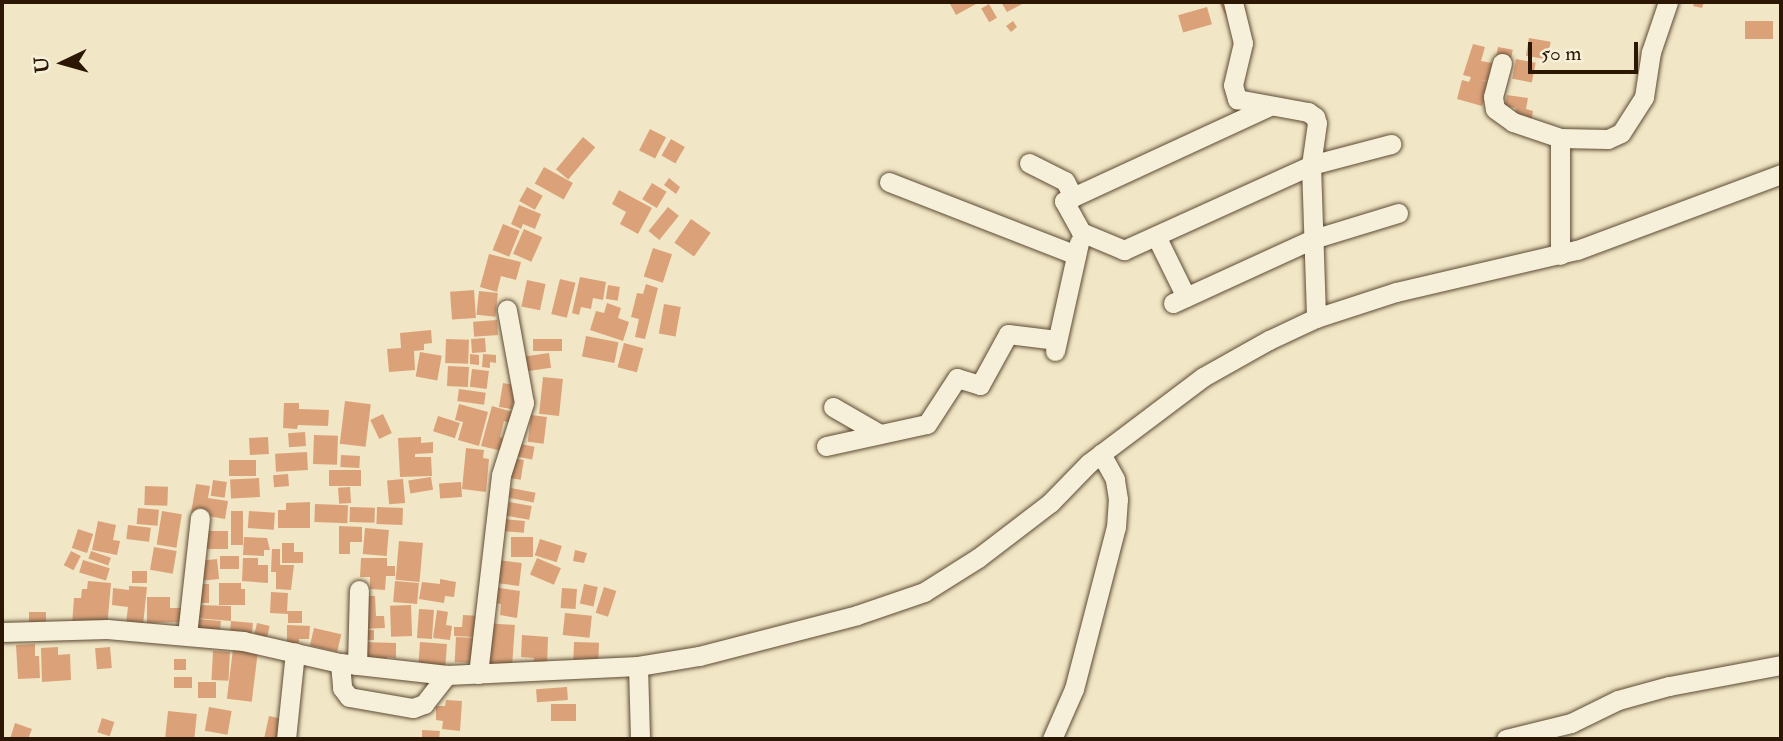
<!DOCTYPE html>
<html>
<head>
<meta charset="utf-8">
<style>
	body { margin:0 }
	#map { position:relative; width:1783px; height:741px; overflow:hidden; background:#f1e6c5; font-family:"IM FELL Double Pica",serif }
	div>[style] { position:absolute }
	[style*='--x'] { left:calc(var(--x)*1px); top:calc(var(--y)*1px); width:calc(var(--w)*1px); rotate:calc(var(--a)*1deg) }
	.building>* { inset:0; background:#dba27a; transform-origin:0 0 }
	.roads { filter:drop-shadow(0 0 2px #5d4b34) drop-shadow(0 0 2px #5d4b34) }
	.minor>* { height:19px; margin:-9.5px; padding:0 9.5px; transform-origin:9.5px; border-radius:9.5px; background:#f6efd9 }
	span { translate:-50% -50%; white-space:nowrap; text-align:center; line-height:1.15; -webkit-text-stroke:5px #f6efd9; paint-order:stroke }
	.frame { position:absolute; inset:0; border:4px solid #2c1704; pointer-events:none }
	.north { position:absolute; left:28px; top:28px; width:70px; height:70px; -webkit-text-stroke:5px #f6efd9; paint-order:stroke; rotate:265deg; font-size:19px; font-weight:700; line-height:28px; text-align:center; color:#2c1704 }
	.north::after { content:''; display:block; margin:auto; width:24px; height:32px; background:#2c1704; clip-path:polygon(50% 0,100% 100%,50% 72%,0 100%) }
	.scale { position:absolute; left:1528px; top:42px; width:110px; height:32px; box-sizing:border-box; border:4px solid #2c1704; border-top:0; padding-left:9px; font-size:21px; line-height:24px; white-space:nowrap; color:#2c1704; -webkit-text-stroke:5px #f6efd9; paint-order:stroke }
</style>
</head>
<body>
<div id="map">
	<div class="building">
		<i style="clip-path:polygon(949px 2px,975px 2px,976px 4px,956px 15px)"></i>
		<i style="clip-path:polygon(1001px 2px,1026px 2px,1007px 12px)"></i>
		<i style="clip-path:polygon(1219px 2px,1243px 2px,1246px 9px,1227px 18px)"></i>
		<i style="clip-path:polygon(1695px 2px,1704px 2px,1702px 8px,1693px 6px)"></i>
		<i style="left:989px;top:4px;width:16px;height:9px;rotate:60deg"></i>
		<i style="left:1207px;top:7px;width:18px;height:30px;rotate:74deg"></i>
		<i style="clip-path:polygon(1013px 21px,1017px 27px,1011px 32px,1006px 26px)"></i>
		<i style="left:1745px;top:21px;width:28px;height:18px"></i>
		<i style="left:1529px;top:38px;width:22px;height:18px;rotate:10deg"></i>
		<i style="clip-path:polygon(1473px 44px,1485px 47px,1481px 61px,1492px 63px,1488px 81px,1481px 80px,1492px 83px,1482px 106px,1457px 99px,1462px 80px,1469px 82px,1471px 77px,1463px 75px)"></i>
		<i style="left:1498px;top:47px;width:15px;height:18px;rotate:11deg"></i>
		<i style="left:1516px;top:59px;width:20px;height:20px;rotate:11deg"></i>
		<i style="clip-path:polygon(1507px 95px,1528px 98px,1526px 109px,1533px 111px,1531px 123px,1514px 121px,1516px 108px,1505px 106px)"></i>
		<i style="left:650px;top:129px;width:18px;height:24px;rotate:27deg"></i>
		<i style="left:583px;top:137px;width:16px;height:42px;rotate:40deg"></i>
		<i style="left:671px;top:139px;width:16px;height:19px;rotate:30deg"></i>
		<i style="left:544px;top:167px;width:33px;height:19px;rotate:29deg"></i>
		<i style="clip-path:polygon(669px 178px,680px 187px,676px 194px,664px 185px)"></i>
		<i style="left:652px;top:183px;width:17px;height:19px;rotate:31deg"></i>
		<i style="left:527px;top:187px;width:18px;height:16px;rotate:29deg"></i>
		<i style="clip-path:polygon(619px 190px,652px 208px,638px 234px,620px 224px,626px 212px,612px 204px)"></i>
		<i style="clip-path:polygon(519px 205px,541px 214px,535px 229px,523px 224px,521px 229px,511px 224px)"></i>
		<i style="left:668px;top:207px;width:14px;height:31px;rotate:39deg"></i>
		<i style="left:691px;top:219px;width:24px;height:29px;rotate:35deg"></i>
		<i style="left:503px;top:224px;width:18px;height:28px;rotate:22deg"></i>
		<i style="left:524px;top:229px;width:20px;height:27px;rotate:24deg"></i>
		<i style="left:653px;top:248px;width:20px;height:30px;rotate:18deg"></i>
		<i style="clip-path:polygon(489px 254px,521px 262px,516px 280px,501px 276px,497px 292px,480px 287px)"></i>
		<i style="clip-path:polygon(580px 277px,606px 282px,603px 300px,593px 298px,591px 309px,581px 307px,579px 315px,572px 313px)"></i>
		<i style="left:560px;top:279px;width:16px;height:36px;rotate:14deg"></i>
		<i style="left:527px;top:280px;width:19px;height:27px;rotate:12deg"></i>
		<i style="clip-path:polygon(646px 284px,658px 288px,645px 339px,635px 337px,639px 319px,631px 317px,637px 293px,643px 294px)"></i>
		<i style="left:608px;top:285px;width:12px;height:14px;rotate:9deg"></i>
		<i style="left:474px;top:290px;width:28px;height:24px;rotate:86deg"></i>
		<i style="left:479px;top:291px;width:19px;height:24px;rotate:6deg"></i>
		<i style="clip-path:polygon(607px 303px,621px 308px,618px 318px,629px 322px,623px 341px,590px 330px,596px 311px,604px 313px)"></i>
		<i style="left:664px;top:304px;width:17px;height:30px;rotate:10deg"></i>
		<i style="left:497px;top:320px;width:15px;height:24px;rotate:86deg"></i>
		<i style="clip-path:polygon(431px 330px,432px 343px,424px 344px,424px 350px,414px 351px,415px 370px,389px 372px,387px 349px,401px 348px,400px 333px)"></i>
		<i style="left:586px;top:336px;width:33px;height:21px;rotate:11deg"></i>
		<i style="left:485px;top:338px;width:14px;height:14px;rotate:86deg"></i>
		<i style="left:446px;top:339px;width:23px;height:24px;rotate:2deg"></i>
		<i style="left:533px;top:339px;width:29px;height:12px"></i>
		<i style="left:624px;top:343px;width:20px;height:25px;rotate:15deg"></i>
		<i style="left:420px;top:352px;width:22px;height:25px;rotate:10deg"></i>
		<i style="left:549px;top:353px;width:15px;height:28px;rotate:82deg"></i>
		<i style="clip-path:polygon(470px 354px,479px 355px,479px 365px,470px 364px)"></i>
		<i style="clip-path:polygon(483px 354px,496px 355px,496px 363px,490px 362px,490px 368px,482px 367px)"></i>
		<i style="left:448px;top:366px;width:21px;height:20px;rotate:3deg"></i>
		<i style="left:472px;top:369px;width:17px;height:18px;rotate:7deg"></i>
		<i style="left:543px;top:377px;width:20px;height:37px;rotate:6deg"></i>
		<i style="clip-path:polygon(503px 383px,515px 385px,519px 403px,513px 402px,512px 409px,499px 407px)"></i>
		<i style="left:459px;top:389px;width:27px;height:12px;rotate:8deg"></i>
		<i style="left:345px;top:401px;width:26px;height:43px;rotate:7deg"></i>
		<i style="clip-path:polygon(284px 403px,299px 403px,299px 409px,329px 410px,328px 426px,298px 425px,297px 429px,283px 428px)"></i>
		<i style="clip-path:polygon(459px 404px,488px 412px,479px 446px,458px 440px,463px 422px,455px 420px)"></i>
		<i style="clip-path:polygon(492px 406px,513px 412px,510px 423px,504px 421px,500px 437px,505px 439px,502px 451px,481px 446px)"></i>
		<i style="left:383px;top:414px;width:21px;height:14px;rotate:65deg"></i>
		<i style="left:531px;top:415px;width:16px;height:27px;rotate:7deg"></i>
		<i style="left:438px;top:416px;width:23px;height:16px;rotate:18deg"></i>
		<i style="left:305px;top:432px;width:14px;height:17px;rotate:86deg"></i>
		<i style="left:314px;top:435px;width:24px;height:29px;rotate:2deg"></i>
		<i style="left:268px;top:437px;width:17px;height:19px;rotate:87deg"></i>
		<i style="clip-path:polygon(421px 437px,421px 443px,433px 442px,433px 453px,415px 454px,415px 457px,431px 457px,432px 476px,400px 477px,398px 438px)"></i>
		<i style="left:515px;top:443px;width:20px;height:13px;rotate:11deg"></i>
		<i style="clip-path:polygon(466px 448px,484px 450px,483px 458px,489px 459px,486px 492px,462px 489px)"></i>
		<i style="left:307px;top:452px;width:18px;height:32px;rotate:87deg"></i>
		<i style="left:341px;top:455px;width:19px;height:12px;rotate:3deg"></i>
		<i style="left:511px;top:458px;width:13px;height:20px;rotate:9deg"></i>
		<i style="left:256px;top:460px;width:16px;height:27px;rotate:90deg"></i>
		<i style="left:329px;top:470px;width:32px;height:16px"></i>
		<i style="left:288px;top:474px;width:12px;height:15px;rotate:85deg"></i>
		<i style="left:431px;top:477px;width:13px;height:23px;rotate:81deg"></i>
		<i style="left:259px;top:478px;width:19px;height:29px;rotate:87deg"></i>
		<i style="left:403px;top:479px;width:24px;height:16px;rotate:85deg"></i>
		<i style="left:213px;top:480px;width:14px;height:16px;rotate:8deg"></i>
		<i style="left:461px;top:482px;width:15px;height:22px;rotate:86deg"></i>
		<i style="clip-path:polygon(196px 484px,210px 486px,208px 498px,228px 501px,225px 519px,191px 513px)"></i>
		<i style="left:145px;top:486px;width:23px;height:19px;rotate:2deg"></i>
		<i style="left:350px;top:487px;width:16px;height:12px;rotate:86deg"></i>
		<i style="left:511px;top:488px;width:25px;height:10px;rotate:11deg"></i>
		<i style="clip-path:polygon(310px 502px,310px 528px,278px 528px,278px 510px,286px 510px,286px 503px)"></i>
		<i style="left:509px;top:502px;width:23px;height:14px;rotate:10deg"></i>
		<i style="left:315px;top:504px;width:33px;height:18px;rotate:2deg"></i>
		<i style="left:350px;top:507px;width:25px;height:15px;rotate:2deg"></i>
		<i style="left:377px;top:507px;width:26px;height:17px;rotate:2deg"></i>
		<i style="left:138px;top:508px;width:21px;height:16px;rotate:5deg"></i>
		<i style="left:162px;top:511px;width:20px;height:34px;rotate:9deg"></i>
		<i style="left:231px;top:511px;width:12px;height:34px"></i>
		<i style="left:249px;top:511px;width:26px;height:17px;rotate:4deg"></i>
		<i style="left:503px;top:519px;width:22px;height:12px;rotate:5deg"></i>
		<i style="clip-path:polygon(98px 521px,116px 525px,113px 540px,120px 541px,117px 555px,92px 550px)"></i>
		<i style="left:128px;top:525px;width:23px;height:14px;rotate:7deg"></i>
		<i style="clip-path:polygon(339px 526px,362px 527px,362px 542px,350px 542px,350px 554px,339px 554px)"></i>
		<i style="left:365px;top:528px;width:24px;height:26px;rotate:5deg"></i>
		<i style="left:78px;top:529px;width:16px;height:20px;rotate:18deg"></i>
		<i style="left:203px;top:531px;width:25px;height:18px"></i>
		<i style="clip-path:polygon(244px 537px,267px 538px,270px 550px,264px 550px,264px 556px,243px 555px)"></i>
		<i style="left:511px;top:537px;width:22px;height:20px"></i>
		<i style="left:540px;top:539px;width:23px;height:17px;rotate:18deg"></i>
		<i style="left:399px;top:541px;width:24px;height:39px;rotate:5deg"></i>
		<i style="clip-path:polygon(282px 543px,294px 543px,294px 552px,303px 552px,303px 563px,282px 563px)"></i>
		<i style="left:154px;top:547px;width:23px;height:23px;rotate:10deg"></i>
		<i style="clip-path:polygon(272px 549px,280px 549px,280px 565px,294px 565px,291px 590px,276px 589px,276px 572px,271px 572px)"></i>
		<i style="clip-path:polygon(575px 550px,587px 553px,584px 563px,573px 561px)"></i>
		<i style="left:71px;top:551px;width:11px;height:16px;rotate:27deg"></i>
		<i style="left:91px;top:551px;width:21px;height:8px;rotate:19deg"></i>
		<i style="left:220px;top:556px;width:19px;height:13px"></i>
		<i style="clip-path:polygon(243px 558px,258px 558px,258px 565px,268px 565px,268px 583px,242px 581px)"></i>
		<i style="clip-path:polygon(361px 558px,387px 558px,387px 566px,395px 566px,395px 576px,386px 576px,385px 590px,370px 589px,370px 577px,360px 577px)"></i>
		<i style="left:537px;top:558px;width:26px;height:18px;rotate:23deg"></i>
		<i style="left:217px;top:559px;width:20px;height:16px;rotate:84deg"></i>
		<i style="left:83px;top:560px;width:28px;height:13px;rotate:17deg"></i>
		<i style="left:497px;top:560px;width:25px;height:23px;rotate:7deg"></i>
		<i style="left:132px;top:571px;width:15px;height:12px"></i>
		<i style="clip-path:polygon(440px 579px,456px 582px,454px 597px,445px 596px,444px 603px,419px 599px,422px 582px,440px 584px)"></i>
		<i style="clip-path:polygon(88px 581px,111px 583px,107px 628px,72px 625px,74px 598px,81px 598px,82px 589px,87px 589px)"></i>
		<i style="left:395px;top:581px;width:24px;height:21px;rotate:5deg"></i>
		<i style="clip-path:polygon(219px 583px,241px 583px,241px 589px,245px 589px,245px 605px,219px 605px)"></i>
		<i style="left:209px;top:584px;width:19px;height:14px;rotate:90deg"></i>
		<i style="left:584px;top:584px;width:14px;height:20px;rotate:12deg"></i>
		<i style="clip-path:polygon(129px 586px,147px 587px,143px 625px,126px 624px,128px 607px,112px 605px,113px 588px,129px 590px)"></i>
		<i style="clip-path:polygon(492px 587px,520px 591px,517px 618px,500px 615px,501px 604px,490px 603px)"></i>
		<i style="left:604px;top:587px;width:13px;height:27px;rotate:18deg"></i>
		<i style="left:562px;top:588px;width:15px;height:20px;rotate:4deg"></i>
		<i style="clip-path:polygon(271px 592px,288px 593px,287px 611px,302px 611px,302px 623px,288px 623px,288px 614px,270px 613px)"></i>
		<i style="clip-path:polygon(361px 596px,375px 596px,376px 616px,384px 616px,385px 628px,362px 629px)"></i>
		<i style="clip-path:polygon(147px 597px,170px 597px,170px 608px,181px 608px,181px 622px,147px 623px)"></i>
		<i style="clip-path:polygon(197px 605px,231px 606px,231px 621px,196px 618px)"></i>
		<i style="left:411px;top:605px;width:31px;height:21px;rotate:88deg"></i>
		<i style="left:419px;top:609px;width:15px;height:29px;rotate:4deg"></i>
		<i style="clip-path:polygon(437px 610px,448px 612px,446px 625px,452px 626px,450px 640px,433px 638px)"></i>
		<i style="left:29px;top:612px;width:17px;height:13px"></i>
		<i style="left:565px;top:613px;width:27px;height:22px;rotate:6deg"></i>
		<i style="clip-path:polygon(463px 615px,480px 616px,475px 637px,454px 636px,454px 627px,462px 627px)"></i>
		<i style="left:198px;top:619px;width:23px;height:13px;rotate:5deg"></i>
		<i style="left:231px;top:621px;width:22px;height:12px;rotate:5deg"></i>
		<i style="left:257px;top:623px;width:13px;height:17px;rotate:13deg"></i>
		<i style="left:486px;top:623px;width:29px;height:45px;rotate:4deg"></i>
		<i style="clip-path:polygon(287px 625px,310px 626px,309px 639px,299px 639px,299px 647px,287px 647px)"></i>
		<i style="left:314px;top:628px;width:28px;height:18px;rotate:13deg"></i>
		<i style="left:361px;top:630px;width:13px;height:10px"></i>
		<i style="clip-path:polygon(522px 635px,548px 637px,547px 666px,533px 665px,534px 658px,521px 657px)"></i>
		<i style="left:456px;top:637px;width:21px;height:25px;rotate:3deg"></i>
		<i style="clip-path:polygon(362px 642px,396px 643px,396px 658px,387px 657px,387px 665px,361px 657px)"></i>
		<i style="left:420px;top:642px;width:27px;height:24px;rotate:4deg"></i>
		<i style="left:574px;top:642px;width:25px;height:19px;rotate:2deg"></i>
		<i style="clip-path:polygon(35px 644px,35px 656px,39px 656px,40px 678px,18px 679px,16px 645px)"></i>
		<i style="clip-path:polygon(58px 647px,58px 655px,70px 654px,71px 680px,42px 682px,41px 648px)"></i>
		<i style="left:110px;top:647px;width:21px;height:15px;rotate:85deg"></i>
		<i style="left:233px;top:649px;width:25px;height:50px;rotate:7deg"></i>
		<i style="left:213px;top:651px;width:17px;height:29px;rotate:3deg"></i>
		<i style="left:174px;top:659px;width:12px;height:11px"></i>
		<i style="left:192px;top:677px;width:11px;height:18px;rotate:90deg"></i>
		<i style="left:198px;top:682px;width:18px;height:16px"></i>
		<i style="left:567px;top:687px;width:13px;height:31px;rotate:86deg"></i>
		<i style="clip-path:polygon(446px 700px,462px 701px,460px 731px,442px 729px,443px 721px,436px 720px,436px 706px,445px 706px)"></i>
		<i style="left:551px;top:704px;width:25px;height:17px"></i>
		<i style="left:209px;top:707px;width:23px;height:24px;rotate:10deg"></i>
		<i style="left:168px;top:711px;width:29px;height:26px;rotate:6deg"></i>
		<i style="clip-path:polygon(269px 716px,287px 720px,282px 739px,264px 739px)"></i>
		<i style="left:102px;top:718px;width:13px;height:15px;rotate:18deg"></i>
		<i style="clip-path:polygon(15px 723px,32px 729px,28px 739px,10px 739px)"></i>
		<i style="clip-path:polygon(422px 730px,440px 731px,439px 739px,422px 739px)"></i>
	</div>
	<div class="roads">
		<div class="minor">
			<i style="--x:1233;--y:2;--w:42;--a:76.3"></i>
			<i style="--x:1243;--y:43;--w:43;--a:103.4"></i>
			<i style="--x:1233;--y:85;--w:15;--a:74"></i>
			<i style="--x:1237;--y:99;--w:72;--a:10.4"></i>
			<i style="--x:1308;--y:112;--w:9;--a:36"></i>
			<i style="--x:1315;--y:117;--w:6;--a:72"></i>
			<i style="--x:1317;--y:123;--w:42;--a:98.1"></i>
			<i style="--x:1311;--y:165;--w:153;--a:88.1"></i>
			<i style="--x:1502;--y:63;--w:35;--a:105"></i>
			<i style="--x:1493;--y:97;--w:12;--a:81"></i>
			<i style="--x:1495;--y:109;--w:22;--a:36"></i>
			<i style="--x:1513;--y:122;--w:50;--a:18.8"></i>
			<i style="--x:1560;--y:138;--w:117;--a:90"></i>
			<i style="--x:1270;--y:106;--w:227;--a:155.2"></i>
			<i style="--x:1064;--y:201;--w:35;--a:61"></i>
			<i style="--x:1081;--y:232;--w:47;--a:22.7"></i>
			<i style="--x:1124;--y:250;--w:205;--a:-24.4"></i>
			<i style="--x:1311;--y:165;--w:83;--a:-14.7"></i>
			<i style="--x:1560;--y:138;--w:48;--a:1.2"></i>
			<i style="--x:1608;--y:139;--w:14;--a:-25"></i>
			<i style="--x:1621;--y:133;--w:43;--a:-57.4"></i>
			<i style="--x:1644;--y:97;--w:46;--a:-81.2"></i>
			<i style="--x:1651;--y:52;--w:53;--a:-71.2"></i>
			<i style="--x:1029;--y:163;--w:40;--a:26.6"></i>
			<i style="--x:1065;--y:181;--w:18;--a:63"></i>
			<i style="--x:889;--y:182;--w:201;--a:21.3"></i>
			<i style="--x:1156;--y:236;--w:68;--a:63.8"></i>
			<i style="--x:1173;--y:303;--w:154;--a:-24.6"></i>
			<i style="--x:1313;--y:239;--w:89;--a:-17"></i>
			<i style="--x:1055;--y:351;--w:111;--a:-77.5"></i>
			<i style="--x:833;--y:407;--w:54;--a:29.9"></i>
			<i style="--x:826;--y:446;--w:103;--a:-12.3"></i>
			<i style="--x:927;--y:424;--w:55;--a:-56.9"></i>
			<i style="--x:957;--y:378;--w:24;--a:17"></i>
			<i style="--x:980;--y:385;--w:58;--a:-61.2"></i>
			<i style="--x:1008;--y:334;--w:49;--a:7"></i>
			<i style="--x:2;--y:632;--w:105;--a:-1.6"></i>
			<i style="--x:107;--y:629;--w:137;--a:5"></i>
			<i style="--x:243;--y:641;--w:99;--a:12.8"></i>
			<i style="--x:340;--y:663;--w:25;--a:85"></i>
			<i style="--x:342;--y:688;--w:11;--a:52"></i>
			<i style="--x:349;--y:697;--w:65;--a:9.8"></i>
			<i style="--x:413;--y:708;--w:12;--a:-20"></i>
			<i style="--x:424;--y:704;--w:37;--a:-52"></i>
			<i style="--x:447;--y:675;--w:191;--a:-2.7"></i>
			<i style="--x:638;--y:666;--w:62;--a:-9.3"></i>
			<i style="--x:699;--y:656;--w:163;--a:-14.5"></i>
			<i style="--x:857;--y:615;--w:71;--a:-18.9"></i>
			<i style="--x:924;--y:592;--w:64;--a:-32.2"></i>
			<i style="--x:978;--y:558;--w:91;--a:-37.4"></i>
			<i style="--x:1050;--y:503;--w:56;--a:-45.7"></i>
			<i style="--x:1089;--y:463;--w:143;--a:-37"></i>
			<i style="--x:1203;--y:377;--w:76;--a:-29.3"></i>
			<i style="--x:1269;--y:340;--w:52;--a:-25.1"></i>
			<i style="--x:1316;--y:318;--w:84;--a:-18"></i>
			<i style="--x:1396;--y:292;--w:186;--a:-13.1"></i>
			<i style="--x:1577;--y:250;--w:218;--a:-20.4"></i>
			<i style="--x:187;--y:635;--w:118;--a:-83.7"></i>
			<i style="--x:340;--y:663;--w:108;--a:6.4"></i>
			<i style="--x:357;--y:665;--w:75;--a:-88.5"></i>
			<i style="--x:638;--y:666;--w:73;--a:88.4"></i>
			<i style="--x:478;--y:674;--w:200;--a:-83.4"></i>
			<i style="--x:501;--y:475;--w:76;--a:-72.3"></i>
			<i style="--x:524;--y:403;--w:95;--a:-100.4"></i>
			<i style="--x:286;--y:739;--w:87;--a:-84.1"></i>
			<i style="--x:1052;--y:739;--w:55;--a:-66.3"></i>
			<i style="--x:1074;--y:689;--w:167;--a:-75.5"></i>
			<i style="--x:1116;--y:527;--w:28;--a:-86"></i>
			<i style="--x:1118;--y:499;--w:20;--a:-99"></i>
			<i style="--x:1115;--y:479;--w:29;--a:-119"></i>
			<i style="--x:1506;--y:739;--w:67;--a:-13.8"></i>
			<i style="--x:1571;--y:723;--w:52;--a:-26.1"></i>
			<i style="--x:1618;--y:700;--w:53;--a:-15.4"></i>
			<i style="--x:1669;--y:686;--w:114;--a:-10.6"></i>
		</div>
	</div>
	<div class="frame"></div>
	<div class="north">U</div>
	<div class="scale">50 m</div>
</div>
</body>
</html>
